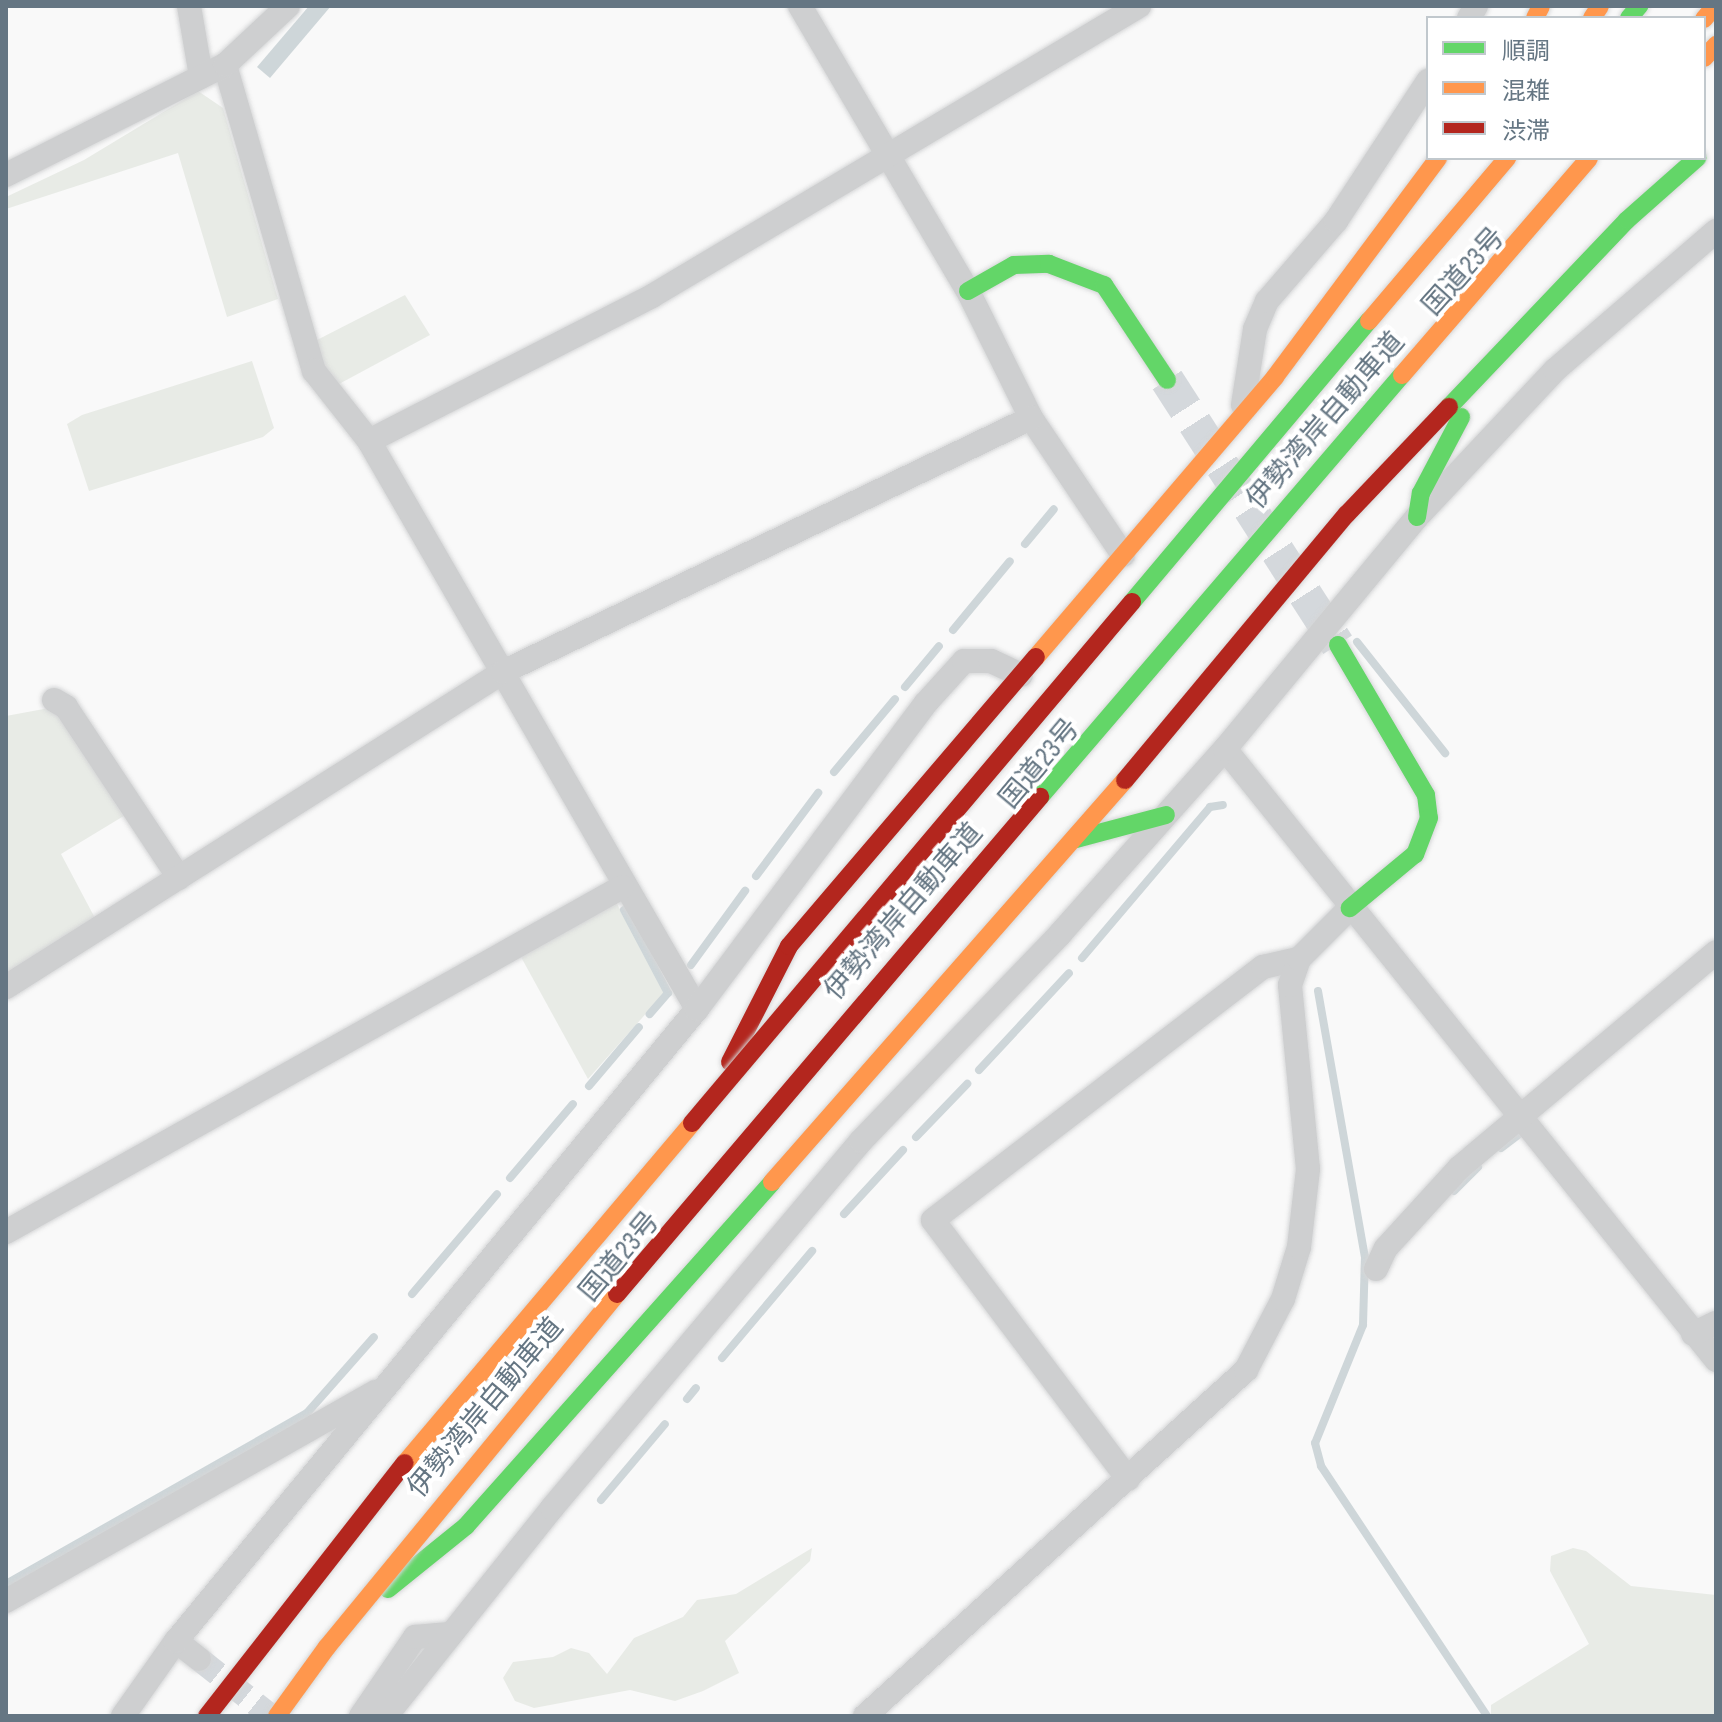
<!DOCTYPE html>
<html>
<head>
<meta charset="utf-8">
<style>
	body { margin:0 }
	#map { position:relative; width:1722px; height:1722px; overflow:hidden; background:#f9f9f9; font-family:"Sofia Sans Condensed","Noto Sans JP",sans-serif }
	div>[style] { position:absolute }
	[style*='--x'] { left:calc(var(--x)*1px); top:calc(var(--y)*1px); width:calc(var(--w)*1px); rotate:calc(var(--a)*1deg) }
	.green>* { inset:0; background:#e8ebe6 }
	.water>* { inset:0; background:#ced6d9 }
	.stream>* { height:8px; margin:-4px; padding:0 4px; transform-origin:4px; border-radius:4px; background:#ced6d9 }
	.street-tunnel>* { height:24px; margin-top:-12px; transform-origin:0; background:repeating-linear-gradient(90deg,#d4d8dc 0 24px,transparent 0 36px) }
	.secondary-tunnel>* { height:34px; margin-top:-17px; transform-origin:0; background:repeating-linear-gradient(90deg,#d4d8dc 0 34px,transparent 0 51px) }
	.roads { filter:drop-shadow(0 0 2px #d5d6d7) drop-shadow(0 0 2px #d5d6d7) }
	.street>* { height:24px; margin:-12px; padding:0 12px; transform-origin:12px; border-radius:12px; background:#cecfd0 }
	.fast>* { height:18px; margin:-9px; padding:0 9px; transform-origin:9px; border-radius:9px; background:#63d668 }
	.slow>* { height:18px; margin:-9px; padding:0 9px; transform-origin:9px; border-radius:9px; background:#ff974d }
	.jam>* { height:18px; margin:-9px; padding:0 9px; transform-origin:9px; border-radius:9px; background:#b3261e }
	.bridges { filter:drop-shadow(0 0 2px #d5d6d6) drop-shadow(0 0 2px #d5d6d6) }
	.fast-bridge>* { height:18px; margin:-9px; padding:0 9px; transform-origin:9px; border-radius:9px; background:#63d668 }
	.slow-bridge>* { height:18px; margin:-9px; padding:0 9px; transform-origin:9px; border-radius:9px; background:#ff974d }
	.jam-bridge>* { height:18px; margin:-9px; padding:0 9px; transform-origin:9px; border-radius:9px; background:#b3261e }
	span { translate:-50% -50%; white-space:nowrap; text-align:center; line-height:1.15; -webkit-text-stroke:8px #fff; paint-order:stroke }
	.street-label { font-size:28px; color:#657683 }
	.frame { position:absolute; inset:0; border:8px solid #657683; pointer-events:none }
	.legend { position:absolute; left:1426px; top:16px; width:280px; height:144px; box-sizing:border-box; background:#fff; border:2px solid #c1c8cd; margin:0; padding:10px 14px; list-style:none; font-size:24px; color:#657683 }
	.legend li { display:flex; align-items:center; gap:16px; height:40px }
	.legend b { width:40px; border:2px solid #c1c8cd }
</style>
</head>
<body>
<div id="map">
	<div class="green">
		<i style="clip-path:polygon(198px 91px,223px 108px,278px 299px,227px 317px,178px 153px,6px 209px,6px 197px,84px 160px)"></i>
		<i style="clip-path:polygon(405px 295px,430px 335px,339px 384px,322px 362px,315px 341px)"></i>
		<i style="clip-path:polygon(252px 361px,274px 428px,263px 437px,89px 491px,67px 424px,82px 415px)"></i>
		<i style="clip-path:polygon(49px 708px,61px 712px,127px 814px,61px 854px,96px 920px,6px 979px,6px 716px)"></i>
		<i style="clip-path:polygon(616px 902px,665px 992px,588px 1079px,521px 957px)"></i>
		<i style="clip-path:polygon(812px 1548px,810px 1561px,725px 1641px,739px 1673px,703px 1691px,675px 1701px,630px 1690px,534px 1708px,515px 1701px,503px 1678px,513px 1662px,553px 1657px,571px 1648px,589px 1653px,607px 1674px,634px 1638px,683px 1617px,697px 1600px,736px 1594px)"></i>
		<i style="clip-path:polygon(1573px 1548px,1586px 1551px,1631px 1586px,1716px 1595px,1716px 1716px,1491px 1716px,1491px 1705px,1589px 1644px,1550px 1571px,1551px 1556px)"></i>
	</div>
	<div class="water">
		<i style="clip-path:polygon(309px 6px,331px 6px,270px 78px,257px 67px)"></i>
	</div>
	<div class="stream">
		<i style="--x:1025;--y:544;--w:45;--a:-50.4"></i>
		<i style="--x:953;--y:630;--w:89;--a:-50.4"></i>
		<i style="--x:1357;--y:642;--w:142;--a:51.6"></i>
		<i style="--x:905;--y:687;--w:53;--a:-50.3"></i>
		<i style="--x:834;--y:772;--w:95;--a:-50.1"></i>
		<i style="--x:756;--y:876;--w:104;--a:-53.2"></i>
		<i style="--x:624;--y:910;--w:94;--a:62.1"></i>
		<i style="--x:668;--y:993;--w:28;--a:131"></i>
		<i style="--x:1082;--y:958;--w:198;--a:-49.7"></i>
		<i style="--x:1210;--y:807;--w:13;--a:-9"></i>
		<i style="--x:691;--y:965;--w:92;--a:-53.9"></i>
		<i style="--x:1318;--y:991;--w:270;--a:80"></i>
		<i style="--x:1365;--y:1257;--w:68;--a:91.7"></i>
		<i style="--x:1363;--y:1325;--w:127;--a:112.1"></i>
		<i style="--x:1315;--y:1443;--w:24;--a:75"></i>
		<i style="--x:1321;--y:1466;--w:300;--a:56.4"></i>
		<i style="--x:979;--y:1070;--w:132;--a:-47.1"></i>
		<i style="--x:589;--y:1086;--w:77;--a:-49.7"></i>
		<i style="--x:916;--y:1137;--w:74;--a:-46.1"></i>
		<i style="--x:1501;--y:1148;--w:21;--a:-37"></i>
		<i style="--x:510;--y:1178;--w:97;--a:-49.6"></i>
		<i style="--x:1454;--y:1191;--w:34;--a:-45"></i>
		<i style="--x:844;--y:1214;--w:87;--a:-47.3"></i>
		<i style="--x:412;--y:1294;--w:131;--a:-49.6"></i>
		<i style="--x:722;--y:1358;--w:140;--a:-49.9"></i>
		<i style="--x:687;--y:1399;--w:14;--a:-51"></i>
		<i style="--x:601;--y:1500;--w:99;--a:-49.9"></i>
		<i style="--x:6;--y:1584;--w:346;--a:-29.6"></i>
		<i style="--x:307;--y:1413;--w:101;--a:-48.6"></i>
	</div>
	<div class="street-tunnel">
		<i style="--x:199;--y:1659;--w:92;--a:38.4"></i>
	</div>
	<div class="secondary-tunnel">
		<i style="--x:1167;--y:380;--w:315;--a:57.2"></i>
	</div>
	<div class="roads">
		<div class="street">
			<i style="--x:189;--y:6;--w:71;--a:80.3"></i>
			<i style="--x:800;--y:6;--w:331;--a:59.5"></i>
			<i style="--x:968;--y:291;--w:142;--a:63.6"></i>
			<i style="--x:1031;--y:418;--w:165;--a:56.1"></i>
			<i style="--x:1469;--y:18;--w:14;--a:-60"></i>
			<i style="--x:225;--y:65;--w:319;--a:73.8"></i>
			<i style="--x:314;--y:371;--w:89;--a:51.8"></i>
			<i style="--x:369;--y:441;--w:656;--a:60"></i>
			<i style="--x:6;--y:175;--w:245;--a:-26.7"></i>
			<i style="--x:225;--y:65;--w:86;--a:-43.1"></i>
			<i style="--x:1243;--y:405;--w:77;--a:-81"></i>
			<i style="--x:1255;--y:329;--w:30;--a:-67"></i>
			<i style="--x:1267;--y:301;--w:106;--a:-49.2"></i>
			<i style="--x:1336;--y:221;--w:168;--a:-56.7"></i>
			<i style="--x:369;--y:441;--w:318;--a:-27.1"></i>
			<i style="--x:652;--y:296;--w:567;--a:-30.77"></i>
			<i style="--x:54;--y:700;--w:14;--a:30"></i>
			<i style="--x:66;--y:707;--w:205;--a:56.5"></i>
			<i style="--x:1225;--y:749;--w:784;--a:51.21"></i>
			<i style="--x:6;--y:987;--w:588;--a:-32.37"></i>
			<i style="--x:503;--y:672;--w:586;--a:-25.69"></i>
			<i style="--x:6;--y:1232;--w:706;--a:-29.25"></i>
			<i style="--x:1376;--y:1269;--w:23;--a:-65"></i>
			<i style="--x:1386;--y:1248;--w:108;--a:-47.6"></i>
			<i style="--x:1459;--y:1168;--w:336;--a:-40"></i>
			<i style="--x:1693;--y:1334;--w:25;--a:-26"></i>
			<i style="--x:1128;--y:1479;--w:324;--a:-127"></i>
			<i style="--x:933;--y:1220;--w:416;--a:-37.5"></i>
			<i style="--x:1263;--y:967;--w:37;--a:-13"></i>
			<i style="--x:6;--y:1601;--w:425;--a:-29.5"></i>
			<i style="--x:176;--y:1641;--w:29;--a:38"></i>
			<i style="--x:123;--y:1716;--w:92;--a:-54.8"></i>
			<i style="--x:176;--y:1641;--w:819;--a:-50.5"></i>
			<i style="--x:697;--y:1009;--w:381;--a:-53.2"></i>
			<i style="--x:925;--y:704;--w:58;--a:-47.8"></i>
			<i style="--x:964;--y:661;--w:27;--a:0"></i>
			<i style="--x:991;--y:661;--w:33;--a:25"></i>
			<i style="--x:361;--y:1716;--w:96;--a:-55.6"></i>
			<i style="--x:415;--y:1637;--w:34;--a:-5"></i>
			<i style="--x:386;--y:1716;--w:266;--a:-51.4"></i>
			<i style="--x:552;--y:1508;--w:480;--a:-49.9"></i>
			<i style="--x:861;--y:1141;--w:287;--a:-46.1"></i>
			<i style="--x:1060;--y:934;--w:248;--a:-48.3"></i>
			<i style="--x:1225;--y:749;--w:301;--a:-50.4"></i>
			<i style="--x:1417;--y:517;--w:202;--a:-46.8"></i>
			<i style="--x:1555;--y:370;--w:213;--a:-40.8"></i>
			<i style="--x:865;--y:1716;--w:515;--a:-42.24"></i>
			<i style="--x:1246;--y:1370;--w:80;--a:-62.5"></i>
			<i style="--x:1283;--y:1299;--w:54;--a:-72.9"></i>
			<i style="--x:1299;--y:1247;--w:79;--a:-83.4"></i>
			<i style="--x:1308;--y:1169;--w:185;--a:-95.6"></i>
			<i style="--x:1290;--y:985;--w:28;--a:-71"></i>
			<i style="--x:1299;--y:959;--w:72;--a:-45"></i>
		</div>
		<div class="fast">
			<i style="--x:1629;--y:18;--w:16;--a:-50"></i>
			<i style="--x:968;--y:291;--w:53;--a:-29.5"></i>
			<i style="--x:1014;--y:265;--w:35;--a:-2"></i>
			<i style="--x:1049;--y:264;--w:59;--a:20.9"></i>
			<i style="--x:1104;--y:285;--w:114;--a:56.4"></i>
			<i style="--x:1449;--y:407;--w:258;--a:-46.4"></i>
			<i style="--x:1627;--y:220;--w:94;--a:-41.5"></i>
			<i style="--x:1417;--y:517;--w:24;--a:-81"></i>
			<i style="--x:1421;--y:493;--w:86;--a:-62.2"></i>
			<i style="--x:1338;--y:645;--w:174;--a:59.6"></i>
			<i style="--x:1426;--y:795;--w:23;--a:83"></i>
			<i style="--x:1429;--y:818;--w:39;--a:111"></i>
			<i style="--x:1415;--y:854;--w:85;--a:140.3"></i>
			<i style="--x:1076;--y:839;--w:93;--a:-14.9"></i>
			<i style="--x:388;--y:1589;--w:100;--a:-38.9"></i>
			<i style="--x:466;--y:1526;--w:460;--a:-48.3"></i>
		</div>
		<div class="slow">
			<i style="--x:1535;--y:18;--w:13;--a:-63"></i>
			<i style="--x:1592;--y:18;--w:14;--a:-56"></i>
			<i style="--x:1704;--y:19;--w:17;--a:-50"></i>
			<i style="--x:1704;--y:58;--w:18;--a:-47"></i>
			<i style="--x:1036;--y:657;--w:368;--a:-49.5"></i>
			<i style="--x:1275;--y:377;--w:273;--a:-53.3"></i>
			<i style="--x:772;--y:1182;--w:535;--a:-48.71"></i>
		</div>
		<div class="jam">
			<i style="--x:1125;--y:780;--w:346;--a:-50.2"></i>
			<i style="--x:1347;--y:514;--w:148;--a:-46.4"></i>
			<i style="--x:730;--y:1062;--w:130;--a:-63"></i>
			<i style="--x:789;--y:946;--w:380;--a:-49.5"></i>
		</div>
	</div>
	<div class="bridges">
		<div class="fast-bridge">
			<i style="--x:1132;--y:602;--w:368;--a:-49.9"></i>
			<i style="--x:1040;--y:797;--w:556;--a:-49.38"></i>
		</div>
		<div class="slow-bridge">
			<i style="--x:1369;--y:321;--w:214;--a:-49.7"></i>
			<i style="--x:1402;--y:375;--w:286;--a:-49.2"></i>
			<i style="--x:405;--y:1463;--w:445;--a:-49.8"></i>
			<i style="--x:277;--y:1716;--w:85;--a:-54.1"></i>
			<i style="--x:327;--y:1647;--w:457;--a:-50.6"></i>
		</div>
		<div class="jam-bridge">
			<i style="--x:692;--y:1123;--w:682;--a:-49.82"></i>
			<i style="--x:617;--y:1294;--w:653;--a:-49.6"></i>
			<i style="--x:207;--y:1716;--w:321;--a:-52"></i>
		</div>
	</div>
	<div class="street-label">
		<span style="left:1464px;top:272px;rotate:-48deg">国道23号</span>
		<span style="left:1326px;top:421px;rotate:-49deg">伊勢湾岸自動車道</span>
		<span style="left:1040px;top:764px;rotate:-50deg">国道23号</span>
		<span style="left:904px;top:912px;rotate:-49deg">伊勢湾岸自動車道</span>
		<span style="left:620px;top:1257px;rotate:-50deg">国道23号</span>
		<span style="left:486px;top:1408px;rotate:-50deg">伊勢湾岸自動車道</span>
	</div>
	<div class="frame"></div>
	<ul class="legend">
	<li><b style="height:10px;background:#63d668"></b>順調</li>
	<li><b style="height:10px;background:#ff974d"></b>混雑</li>
	<li><b style="height:10px;background:#b3261e"></b>渋滞</li>
	</ul>
</div>
</body>
</html>
